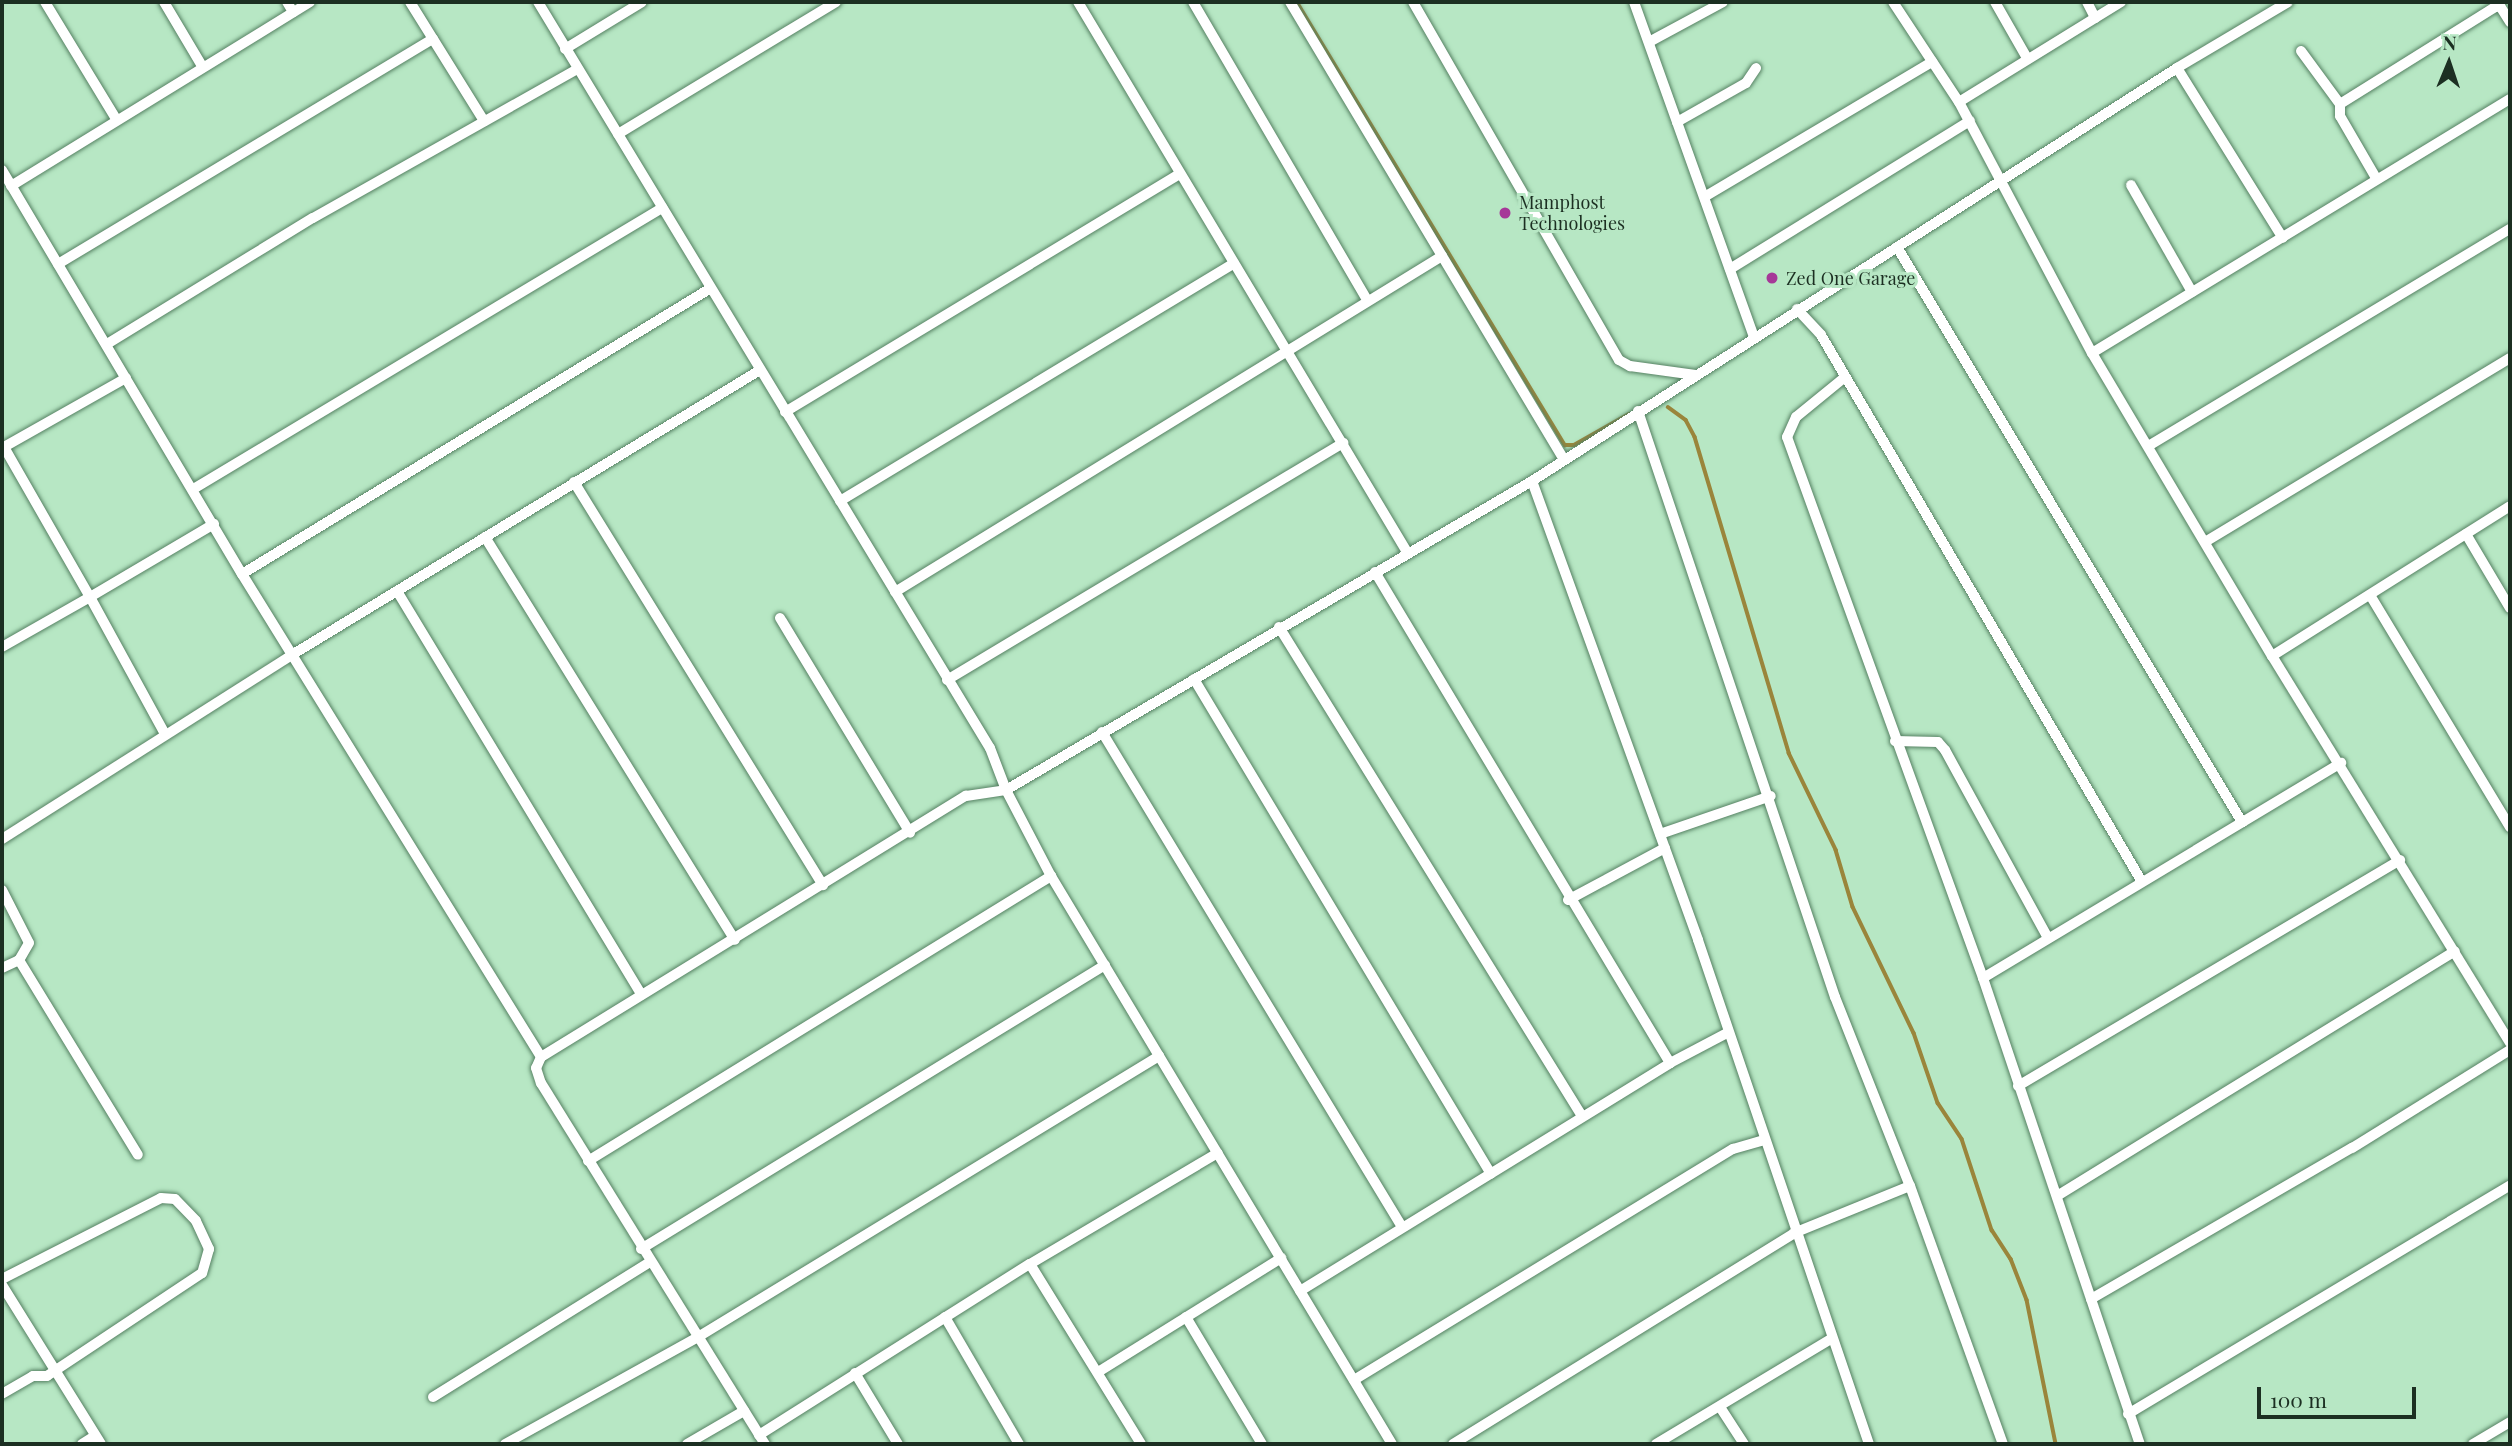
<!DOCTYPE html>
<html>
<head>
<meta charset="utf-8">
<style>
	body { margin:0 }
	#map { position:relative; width:2512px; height:1446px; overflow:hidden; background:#b7e7c4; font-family:"Playfair Display",serif }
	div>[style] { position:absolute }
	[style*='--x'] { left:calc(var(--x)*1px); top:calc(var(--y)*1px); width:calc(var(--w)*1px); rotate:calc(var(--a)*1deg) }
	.stream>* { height:3.5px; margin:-1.75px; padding:0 1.75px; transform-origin:1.75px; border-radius:1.75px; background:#9a853b }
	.roads { filter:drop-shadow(0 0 2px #558162) drop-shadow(0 0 2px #558162) }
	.minor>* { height:10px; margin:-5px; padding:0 5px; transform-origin:5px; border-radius:5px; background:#fff }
	.dots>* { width:19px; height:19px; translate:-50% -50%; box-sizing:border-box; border:4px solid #b7e7c4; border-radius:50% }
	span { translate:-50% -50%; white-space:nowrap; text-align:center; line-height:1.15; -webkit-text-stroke:6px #b7e7c4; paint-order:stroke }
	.poi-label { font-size:18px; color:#1c2f22 }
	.left { translate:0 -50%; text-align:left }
	.frame { position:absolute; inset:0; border:4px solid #1c2f22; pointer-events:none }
	.north { position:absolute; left:2414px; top:28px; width:70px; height:70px; -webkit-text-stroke:5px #b7e7c4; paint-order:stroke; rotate:2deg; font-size:19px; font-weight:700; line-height:28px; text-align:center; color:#1c2f22 }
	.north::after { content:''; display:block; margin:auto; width:24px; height:32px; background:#1c2f22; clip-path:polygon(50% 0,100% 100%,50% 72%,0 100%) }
	.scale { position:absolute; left:2257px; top:1387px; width:159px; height:32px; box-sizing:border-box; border:4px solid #1c2f22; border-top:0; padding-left:9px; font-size:21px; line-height:24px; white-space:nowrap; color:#1c2f22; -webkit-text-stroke:5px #b7e7c4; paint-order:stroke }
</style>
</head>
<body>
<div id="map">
	<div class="stream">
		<i style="--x:1297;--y:2;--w:518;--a:58.83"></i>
		<i style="--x:1565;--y:445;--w:9;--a:0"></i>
		<i style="--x:1574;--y:445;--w:63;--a:-29.4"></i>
		<i style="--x:1668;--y:407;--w:22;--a:36"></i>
		<i style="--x:1686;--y:420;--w:19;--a:62"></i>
		<i style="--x:1695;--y:437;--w:330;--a:73.4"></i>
		<i style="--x:1789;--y:753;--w:108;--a:64.1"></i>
		<i style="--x:1836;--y:850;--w:59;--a:73.4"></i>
		<i style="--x:1853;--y:907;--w:140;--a:64.2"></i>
		<i style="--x:1914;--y:1033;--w:74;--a:71.1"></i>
		<i style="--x:1938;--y:1103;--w:43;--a:56.3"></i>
		<i style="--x:1962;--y:1139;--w:96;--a:71.8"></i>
		<i style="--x:1992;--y:1230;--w:35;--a:57"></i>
		<i style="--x:2011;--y:1259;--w:44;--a:68.7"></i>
		<i style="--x:2027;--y:1300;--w:147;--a:78.6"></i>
	</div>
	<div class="roads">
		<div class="minor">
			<i style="--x:45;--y:2;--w:137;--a:58.7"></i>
			<i style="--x:164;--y:2;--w:74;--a:59.3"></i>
			<i style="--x:287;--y:2;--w:12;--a:59"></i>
			<i style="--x:410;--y:2;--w:44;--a:58.1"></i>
			<i style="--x:538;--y:2;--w:872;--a:58.79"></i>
			<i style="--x:990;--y:748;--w:45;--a:69.1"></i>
			<i style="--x:1006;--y:790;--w:97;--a:62.4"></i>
			<i style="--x:1051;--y:876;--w:662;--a:59.02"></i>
			<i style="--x:1078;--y:2;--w:641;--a:59.11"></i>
			<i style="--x:1193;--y:2;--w:346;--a:59.7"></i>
			<i style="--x:1290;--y:2;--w:531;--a:59.09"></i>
			<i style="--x:1413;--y:2;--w:413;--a:60.1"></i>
			<i style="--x:1619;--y:360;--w:13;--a:29"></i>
			<i style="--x:1630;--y:366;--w:66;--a:7.9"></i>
			<i style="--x:1634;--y:2;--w:356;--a:70.3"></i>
			<i style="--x:1893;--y:2;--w:120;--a:56.6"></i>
			<i style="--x:1995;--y:2;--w:64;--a:60.3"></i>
			<i style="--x:2087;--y:2;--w:18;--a:63"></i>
			<i style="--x:2121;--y:2;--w:190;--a:148.3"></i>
			<i style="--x:1959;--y:102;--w:284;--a:62.1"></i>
			<i style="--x:2092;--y:353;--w:352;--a:59.3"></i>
			<i style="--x:2272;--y:656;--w:454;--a:58.4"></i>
			<i style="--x:1649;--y:42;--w:84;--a:-28.4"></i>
			<i style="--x:565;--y:49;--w:90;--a:-31.4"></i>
			<i style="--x:2301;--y:51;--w:66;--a:53.7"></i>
			<i style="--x:2177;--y:68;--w:200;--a:58.1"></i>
			<i style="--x:1677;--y:122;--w:79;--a:-29.5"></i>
			<i style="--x:1746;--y:83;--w:18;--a:-56"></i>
			<i style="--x:618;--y:134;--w:255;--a:-31.2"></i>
			<i style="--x:2;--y:170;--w:470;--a:59.3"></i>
			<i style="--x:242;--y:574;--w:568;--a:58.24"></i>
			<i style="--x:541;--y:1057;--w:12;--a:114"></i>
			<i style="--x:536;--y:1068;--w:16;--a:72"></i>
			<i style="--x:541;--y:1083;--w:425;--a:58.2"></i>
			<i style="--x:2376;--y:178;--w:72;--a:-120.1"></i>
			<i style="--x:2340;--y:116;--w:12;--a:-90"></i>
			<i style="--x:2340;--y:104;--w:183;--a:-32"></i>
			<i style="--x:2495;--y:7;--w:5;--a:-11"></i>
			<i style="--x:2500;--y:6;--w:19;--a:58"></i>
			<i style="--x:2131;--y:185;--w:123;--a:60.3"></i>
			<i style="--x:11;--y:186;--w:351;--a:-31.6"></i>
			<i style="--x:1706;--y:196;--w:263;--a:-30.7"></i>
			<i style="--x:1897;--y:247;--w:671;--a:59.04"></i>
			<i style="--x:58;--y:264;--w:437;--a:-31"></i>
			<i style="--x:433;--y:39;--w:97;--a:58.1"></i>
			<i style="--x:1730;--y:269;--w:282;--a:-31.7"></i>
			<i style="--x:1797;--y:309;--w:35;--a:47"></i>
			<i style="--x:1821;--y:335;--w:634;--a:59.59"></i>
			<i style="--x:107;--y:344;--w:241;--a:-31.5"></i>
			<i style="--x:313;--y:218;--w:303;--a:-29.4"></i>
			<i style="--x:2092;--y:353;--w:489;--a:-31.3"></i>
			<i style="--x:1845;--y:377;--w:63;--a:140.8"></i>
			<i style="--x:1796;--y:417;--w:22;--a:114"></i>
			<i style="--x:1787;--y:437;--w:575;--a:70.08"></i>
			<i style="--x:1983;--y:978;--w:492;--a:71.4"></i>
			<i style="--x:126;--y:378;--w:140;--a:150.5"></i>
			<i style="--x:4;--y:447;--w:173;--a:60.2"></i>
			<i style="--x:90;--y:597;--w:144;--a:-30.5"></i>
			<i style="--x:1638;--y:411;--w:618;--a:71.42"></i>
			<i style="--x:1835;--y:997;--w:203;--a:68.4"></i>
			<i style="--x:1910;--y:1186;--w:274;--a:70.2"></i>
			<i style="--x:785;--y:412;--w:460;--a:-31.1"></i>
			<i style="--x:2150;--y:445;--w:420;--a:-31"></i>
			<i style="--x:1532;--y:481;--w:488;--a:70.1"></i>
			<i style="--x:1698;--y:940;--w:532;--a:71.26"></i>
			<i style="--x:574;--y:482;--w:474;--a:58.3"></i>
			<i style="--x:195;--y:488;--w:545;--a:-30.95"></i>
			<i style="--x:840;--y:501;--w:460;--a:-31.1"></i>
			<i style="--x:2466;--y:534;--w:86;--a:59.3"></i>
			<i style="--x:485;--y:537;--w:474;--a:58.2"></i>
			<i style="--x:2205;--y:542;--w:356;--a:-31.1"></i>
			<i style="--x:1375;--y:572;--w:573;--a:59"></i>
			<i style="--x:242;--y:574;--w:549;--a:-31.38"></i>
			<i style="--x:397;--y:591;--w:472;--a:58.8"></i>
			<i style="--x:895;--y:592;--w:642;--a:-31.56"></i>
			<i style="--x:2370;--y:595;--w:271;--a:58.9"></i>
			<i style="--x:780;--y:618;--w:251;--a:58.8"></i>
			<i style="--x:1279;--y:627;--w:575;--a:58.22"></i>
			<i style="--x:2;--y:647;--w:101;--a:-29.6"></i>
			<i style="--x:90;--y:597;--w:156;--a:61.3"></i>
			<i style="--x:2272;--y:656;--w:281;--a:-32.2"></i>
			<i style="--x:1194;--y:679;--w:577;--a:59.04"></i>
			<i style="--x:947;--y:680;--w:462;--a:-30.9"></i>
			<i style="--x:1102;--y:732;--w:579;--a:58.78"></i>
			<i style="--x:1895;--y:741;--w:43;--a:1.3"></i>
			<i style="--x:1938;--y:742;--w:11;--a:49"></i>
			<i style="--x:1945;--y:750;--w:214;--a:61.3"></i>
			<i style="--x:1660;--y:834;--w:117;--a:-18.9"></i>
			<i style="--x:2;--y:839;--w:347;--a:-32.4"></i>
			<i style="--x:295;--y:653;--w:544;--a:-31.32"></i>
			<i style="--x:2;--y:890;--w:59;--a:63"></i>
			<i style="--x:29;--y:943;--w:20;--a:120"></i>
			<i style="--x:19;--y:960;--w:228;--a:58.6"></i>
			<i style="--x:1568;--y:900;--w:110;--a:-28.2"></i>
			<i style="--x:2;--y:968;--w:19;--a:-25"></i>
			<i style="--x:1983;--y:978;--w:418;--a:-31"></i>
			<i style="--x:541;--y:1057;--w:499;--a:-31.6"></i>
			<i style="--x:966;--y:796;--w:40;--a:-8.5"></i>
			<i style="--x:1006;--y:790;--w:610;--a:-30.43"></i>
			<i style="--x:1532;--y:481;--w:766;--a:-32.63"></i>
			<i style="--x:2177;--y:68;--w:129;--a:-30.7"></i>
			<i style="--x:2018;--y:1086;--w:444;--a:-30.6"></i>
			<i style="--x:588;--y:1161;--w:544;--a:-31.61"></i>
			<i style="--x:2057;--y:1196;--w:467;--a:-31.6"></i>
			<i style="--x:641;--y:1249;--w:544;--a:-31.47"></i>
			<i style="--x:1030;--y:1264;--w:211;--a:58.3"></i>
			<i style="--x:2;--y:1279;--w:178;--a:-27"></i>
			<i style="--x:161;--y:1198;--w:14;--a:4"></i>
			<i style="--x:175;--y:1199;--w:30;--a:46"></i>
			<i style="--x:196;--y:1221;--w:31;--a:65"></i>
			<i style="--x:209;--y:1249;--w:25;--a:106"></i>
			<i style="--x:202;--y:1273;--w:186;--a:146.4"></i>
			<i style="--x:47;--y:1376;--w:14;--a:180"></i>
			<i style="--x:33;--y:1376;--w:36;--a:150"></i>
			<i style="--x:2;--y:1285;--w:187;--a:58.1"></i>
			<i style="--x:1300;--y:1291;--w:435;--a:-31.6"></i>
			<i style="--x:1670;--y:1063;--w:64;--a:-27.8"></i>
			<i style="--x:2091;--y:1299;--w:302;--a:-30.1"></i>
			<i style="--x:2352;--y:1148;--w:186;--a:-31.8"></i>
			<i style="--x:945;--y:1317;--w:147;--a:59.8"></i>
			<i style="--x:1186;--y:1317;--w:148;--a:59.1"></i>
			<i style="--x:1098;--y:1372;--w:216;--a:-31.9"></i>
			<i style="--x:855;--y:1373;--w:83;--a:58.8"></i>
			<i style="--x:1354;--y:1380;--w:444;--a:-31.4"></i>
			<i style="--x:1733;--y:1149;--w:32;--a:-16"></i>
			<i style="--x:433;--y:1397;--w:256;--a:-31.9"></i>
			<i style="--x:1720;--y:1407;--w:44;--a:57"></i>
			<i style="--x:2128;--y:1414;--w:445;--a:-30.9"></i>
			<i style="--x:759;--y:1435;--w:320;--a:-32.3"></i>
			<i style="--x:1030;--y:1264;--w:218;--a:-30.6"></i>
			<i style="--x:82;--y:1444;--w:15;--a:-32"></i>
			<i style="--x:505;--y:1444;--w:221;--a:-29"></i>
			<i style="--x:698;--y:1337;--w:540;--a:-31.36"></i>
			<i style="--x:687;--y:1444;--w:66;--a:-30.1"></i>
			<i style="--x:1453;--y:1444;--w:401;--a:-31.7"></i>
			<i style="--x:1794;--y:1233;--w:125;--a:-22.1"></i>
			<i style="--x:1656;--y:1444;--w:204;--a:-31"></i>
			<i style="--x:2473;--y:1444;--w:43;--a:-30.7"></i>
		</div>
	</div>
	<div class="dots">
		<i style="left:1505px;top:213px;background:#a63898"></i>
		<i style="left:1772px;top:278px;background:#a63898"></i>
	</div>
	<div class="poi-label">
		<span class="left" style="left:1519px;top:213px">Mamphost<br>Technologies</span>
		<span class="left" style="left:1786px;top:278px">Zed One Garage</span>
	</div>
	<div class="frame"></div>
	<div class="north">N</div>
	<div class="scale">100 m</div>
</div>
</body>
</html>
